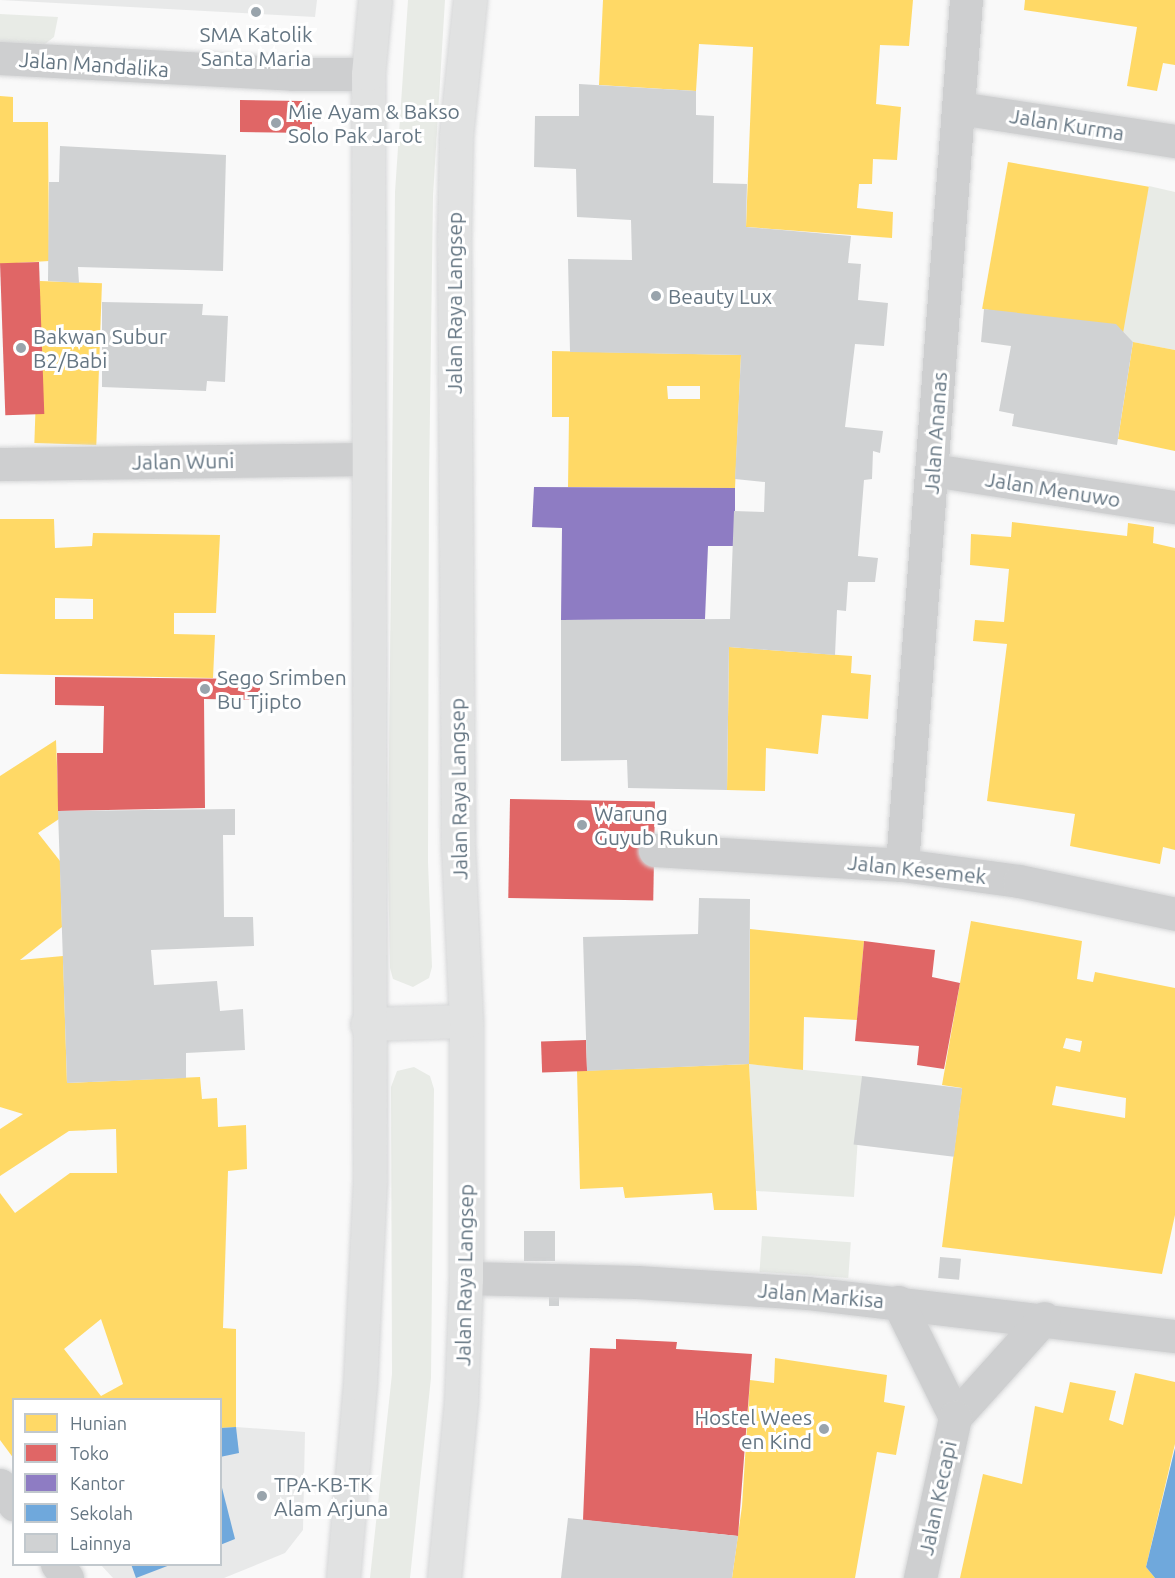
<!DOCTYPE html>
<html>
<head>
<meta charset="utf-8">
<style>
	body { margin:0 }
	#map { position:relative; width:1175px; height:1578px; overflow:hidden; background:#f9f9f9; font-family:Ubuntu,sans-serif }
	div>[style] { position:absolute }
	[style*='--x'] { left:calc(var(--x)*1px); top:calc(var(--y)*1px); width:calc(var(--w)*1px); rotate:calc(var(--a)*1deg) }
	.built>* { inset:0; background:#e8e9e9 }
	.green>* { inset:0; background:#e8ebe6; transform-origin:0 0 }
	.homes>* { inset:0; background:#ffd966; transform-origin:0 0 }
	.shops>* { inset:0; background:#e06666; transform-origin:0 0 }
	.offices>* { inset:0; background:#8e7cc3 }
	.schools>* { inset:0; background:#6fa8dc }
	.building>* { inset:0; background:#d0d2d3; transform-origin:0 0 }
	.roads { filter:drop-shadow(0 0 2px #d5d6d7) drop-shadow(0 0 2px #d5d6d7) }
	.minor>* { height:33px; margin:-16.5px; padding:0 16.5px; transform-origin:16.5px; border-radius:16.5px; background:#cecfd0 }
	.major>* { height:33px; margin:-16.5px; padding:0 16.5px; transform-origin:16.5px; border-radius:16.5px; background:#e1e2e2 }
	.dots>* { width:16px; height:16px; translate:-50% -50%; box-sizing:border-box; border:3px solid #fff; border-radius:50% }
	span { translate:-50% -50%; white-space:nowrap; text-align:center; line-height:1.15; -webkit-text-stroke:6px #fff; paint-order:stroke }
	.poi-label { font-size:21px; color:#657683 }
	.left { translate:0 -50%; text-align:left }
	.right { translate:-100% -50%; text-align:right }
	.street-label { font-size:21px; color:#657683 }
	.legend { position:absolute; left:12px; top:1398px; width:210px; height:168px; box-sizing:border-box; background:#fff; border:2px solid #c1c8cd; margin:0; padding:8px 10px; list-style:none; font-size:18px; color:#657683 }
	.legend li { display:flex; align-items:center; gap:12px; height:30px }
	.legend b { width:30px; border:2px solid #c1c8cd }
</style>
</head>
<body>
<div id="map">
	<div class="built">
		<i style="clip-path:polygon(0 0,317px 0,315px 17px)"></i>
		<i style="clip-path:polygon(236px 1427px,305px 1432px,303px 1530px,285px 1553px,224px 1578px,113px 1578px,101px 1565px,220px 1564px,221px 1428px)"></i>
	</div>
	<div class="green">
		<i style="clip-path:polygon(408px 0,445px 0,433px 196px,429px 484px,428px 862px,432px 967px,429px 978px,413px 987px,393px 979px,390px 968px,388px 857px,395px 192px)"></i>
		<i style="clip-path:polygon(0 14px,58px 17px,54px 37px,45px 44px,0 42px)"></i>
		<i style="clip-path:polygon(1149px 186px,1175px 192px,1175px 350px,1133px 342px,1116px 324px)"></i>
		<i style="clip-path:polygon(749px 1064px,862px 1076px,854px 1197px,756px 1191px)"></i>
		<i style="clip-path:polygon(414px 1067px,430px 1076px,434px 1089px,431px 1378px,410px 1578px,370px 1578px,392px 1374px,391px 1087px,397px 1071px)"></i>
		<i style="left:762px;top:1236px;width:89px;height:36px;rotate:4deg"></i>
	</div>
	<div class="homes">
		<i style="clip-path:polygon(603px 0,913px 0,909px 46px,880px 45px,876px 104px,901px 107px,897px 160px,873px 159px,872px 184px,859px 184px,857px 208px,893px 212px,892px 238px,746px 227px,753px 47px,699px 44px,696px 91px,599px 85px)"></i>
		<i style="clip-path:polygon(1025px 0,1175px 0,1175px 65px,1163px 63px,1157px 91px,1127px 86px,1137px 27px,1024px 10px)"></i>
		<i style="clip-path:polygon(0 96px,13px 97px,13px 122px,48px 122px,49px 261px,0 264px)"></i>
		<i style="left:1008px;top:162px;width:143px;height:149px;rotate:10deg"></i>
		<i style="left:40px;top:281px;width:62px;height:162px;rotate:2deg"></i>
		<i style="clip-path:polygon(1133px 342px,1175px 350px,1175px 451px,1118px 439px)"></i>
		<i style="clip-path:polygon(evenodd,552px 351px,741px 355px,735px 488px,568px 487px,569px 417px,552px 417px,552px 351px,667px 386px,700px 386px,700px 399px,668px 399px,667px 386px)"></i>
		<i style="clip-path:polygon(evenodd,0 519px,54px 519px,55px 548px,92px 546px,93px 533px,220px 535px,216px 613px,174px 613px,174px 634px,215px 635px,213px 678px,0 674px,0 519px,55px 598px,93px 599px,93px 619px,55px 619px,55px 598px)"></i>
		<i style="clip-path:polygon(1012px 522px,1127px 536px,1128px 523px,1154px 527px,1153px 543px,1175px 548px,1175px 850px,1163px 847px,1160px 864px,1070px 846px,1075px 814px,987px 801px,1007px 644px,973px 641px,975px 620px,1004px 622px,1009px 569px,970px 565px,971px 534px,1011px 537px)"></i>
		<i style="clip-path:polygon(729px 647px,852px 656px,851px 673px,871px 675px,868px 719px,822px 715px,818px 754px,766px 748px,765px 791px,727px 790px)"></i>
		<i style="clip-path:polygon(evenodd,56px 740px,59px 819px,38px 833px,60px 861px,62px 927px,20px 960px,63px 956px,67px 1083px,200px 1077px,202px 1099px,217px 1098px,218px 1127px,246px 1125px,247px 1169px,228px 1171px,223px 1328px,236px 1329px,236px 1427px,220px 1428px,220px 1400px,14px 1400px,14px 1459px,0 1440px,0 1193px,15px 1213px,70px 1173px,117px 1173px,116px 1129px,69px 1131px,0 1176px,0 1129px,23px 1114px,0 1107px,0 776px,56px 740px,101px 1319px,123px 1384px,101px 1396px,64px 1349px,101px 1319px)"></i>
		<i style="clip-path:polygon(evenodd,971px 921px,1082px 941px,1077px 979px,1093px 982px,1095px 972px,1175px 988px,1175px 1215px,1162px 1274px,942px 1247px,962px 1088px,942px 1085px,971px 921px,1066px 1038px,1082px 1041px,1080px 1052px,1063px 1048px,1066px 1038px,971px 921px,1056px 1086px,1126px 1098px,1125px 1118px,1052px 1105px,1056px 1086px)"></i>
		<i style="clip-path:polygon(750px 929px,864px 941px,857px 1020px,804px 1017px,803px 1070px,749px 1064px)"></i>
		<i style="clip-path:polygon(749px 1064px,757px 1210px,714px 1210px,712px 1193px,625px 1198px,623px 1187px,580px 1189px,577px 1071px)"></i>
		<i style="clip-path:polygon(775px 1358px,887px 1375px,884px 1402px,905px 1406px,896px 1455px,877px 1452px,855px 1578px,732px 1578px,742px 1506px,750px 1380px,774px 1383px)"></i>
		<i style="clip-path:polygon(1135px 1373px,1175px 1382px,1175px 1444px,1146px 1567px,1155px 1578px,960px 1578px,983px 1474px,1022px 1484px,1035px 1406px,1063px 1413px,1070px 1382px,1116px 1391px,1109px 1420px,1123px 1425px)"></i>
	</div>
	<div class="shops">
		<i style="clip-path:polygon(240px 100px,302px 101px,312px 113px,312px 133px,240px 132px)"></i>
		<i style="left:39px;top:262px;width:152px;height:39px;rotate:88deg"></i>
		<i style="clip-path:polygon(55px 677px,260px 679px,260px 700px,204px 699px,205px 808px,58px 811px,57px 753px,103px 753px,104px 706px,55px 705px)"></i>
		<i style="left:510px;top:799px;width:145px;height:99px;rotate:1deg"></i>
		<i style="clip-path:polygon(864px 941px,935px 950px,932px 977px,960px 983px,944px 1069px,917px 1065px,919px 1046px,855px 1041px)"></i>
		<i style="left:586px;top:1040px;width:31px;height:45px;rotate:88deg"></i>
		<i style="clip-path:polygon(616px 1339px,677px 1342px,676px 1349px,752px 1354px,738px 1536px,583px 1520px,590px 1348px,616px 1349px)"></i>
	</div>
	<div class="offices">
		<i style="clip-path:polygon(534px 487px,735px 488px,735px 546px,708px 546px,705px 619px,561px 620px,562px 528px,532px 527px)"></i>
	</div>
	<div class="schools">
		<i style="clip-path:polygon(236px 1427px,239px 1453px,220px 1457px,220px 1428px)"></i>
		<i style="clip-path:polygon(1175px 1448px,1175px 1578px,1155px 1578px,1146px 1567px)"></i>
		<i style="clip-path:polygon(220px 1480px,235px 1539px,220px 1545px)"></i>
		<i style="clip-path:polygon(131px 1564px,170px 1564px,170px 1565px,136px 1578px)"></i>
	</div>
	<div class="building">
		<i style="clip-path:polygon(579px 84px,696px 91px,696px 115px,714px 116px,713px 183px,747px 184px,746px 227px,851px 236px,848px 263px,861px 264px,858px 300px,888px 303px,884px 346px,855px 344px,845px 427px,883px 431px,880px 453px,873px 451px,872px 479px,864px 480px,858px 556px,878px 558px,875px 582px,848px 582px,846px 611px,837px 610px,835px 655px,729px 647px,727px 790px,628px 788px,627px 760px,561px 761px,561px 620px,730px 619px,734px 511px,764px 512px,765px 482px,735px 479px,741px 355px,570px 352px,568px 259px,632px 260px,631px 220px,577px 217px,576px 169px,534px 167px,535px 116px,579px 116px)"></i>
		<i style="clip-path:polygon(60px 146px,226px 155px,223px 271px,78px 267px,79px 283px,48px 281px,49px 182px,59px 182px)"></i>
		<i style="clip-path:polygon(102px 302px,203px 304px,202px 315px,228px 316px,225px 382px,207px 381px,206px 391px,102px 387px)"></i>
		<i style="clip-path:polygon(984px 309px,1116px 324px,1133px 342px,1117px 445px,1012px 426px,1014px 414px,999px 411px,1011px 346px,981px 342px)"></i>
		<i style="clip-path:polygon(235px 809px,235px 835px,223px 835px,224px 917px,253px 917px,254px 946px,151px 950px,154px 985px,217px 981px,220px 1011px,243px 1009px,245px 1050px,186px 1053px,186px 1078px,67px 1083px,58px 811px)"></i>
		<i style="clip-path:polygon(699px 898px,750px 899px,749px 1064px,587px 1071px,583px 937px,698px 934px)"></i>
		<i style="left:862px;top:1076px;width:101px;height:69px;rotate:7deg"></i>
		<i style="left:524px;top:1231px;width:31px;height:30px"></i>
		<i style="left:940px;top:1257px;width:21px;height:21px;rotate:5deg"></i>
		<i style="clip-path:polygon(549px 1294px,559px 1296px,559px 1306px,549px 1306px)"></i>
		<i style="clip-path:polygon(568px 1518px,738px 1536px,732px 1578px,561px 1578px)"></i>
	</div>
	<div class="roads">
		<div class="minor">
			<i style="--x:0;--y:58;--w:293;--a:3.1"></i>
			<i style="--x:293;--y:74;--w:75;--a:0"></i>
			<i style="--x:959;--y:108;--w:219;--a:8.7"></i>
			<i style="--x:0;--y:464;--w:366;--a:-0.8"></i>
			<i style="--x:932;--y:470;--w:246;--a:8.7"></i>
			<i style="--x:655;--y:850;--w:247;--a:3.5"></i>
			<i style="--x:902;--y:865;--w:118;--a:7.8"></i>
			<i style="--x:1019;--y:881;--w:159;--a:11.9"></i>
			<i style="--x:902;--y:865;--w:867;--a:-85.77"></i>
			<i style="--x:466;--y:1278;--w:171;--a:1.3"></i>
			<i style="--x:637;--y:1282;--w:171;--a:3.7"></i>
			<i style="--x:808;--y:1293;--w:370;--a:6.7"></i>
			<i style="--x:898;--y:1302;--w:128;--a:63.6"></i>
			<i style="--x:955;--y:1417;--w:133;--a:-48"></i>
			<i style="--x:0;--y:1485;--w:24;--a:54"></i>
			<i style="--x:57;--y:1564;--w:17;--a:54"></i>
			<i style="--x:920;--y:1578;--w:165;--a:-77.7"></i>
		</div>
		<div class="major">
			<i style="--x:367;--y:1024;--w:99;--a:-1.7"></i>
			<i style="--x:343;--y:1578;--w:195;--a:-85"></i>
			<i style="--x:360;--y:1384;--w:202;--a:-87.2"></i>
			<i style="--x:370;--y:1182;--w:1108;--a:-90.1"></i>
			<i style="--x:368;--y:74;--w:74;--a:-84.6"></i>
			<i style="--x:444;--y:1578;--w:177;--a:-84.5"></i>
			<i style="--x:461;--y:1402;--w:124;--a:-87.7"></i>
			<i style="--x:466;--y:1278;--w:257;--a:-90"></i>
			<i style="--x:466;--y:1021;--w:173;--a:-92.6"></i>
			<i style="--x:458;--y:848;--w:609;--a:-90.38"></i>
			<i style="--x:454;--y:239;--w:104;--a:-88.9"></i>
			<i style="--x:456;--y:135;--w:136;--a:-84.1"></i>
		</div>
	</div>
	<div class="dots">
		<i style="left:256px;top:12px;background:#99a4ac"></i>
		<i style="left:276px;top:123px;background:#99a4ac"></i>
		<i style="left:656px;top:296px;background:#99a4ac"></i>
		<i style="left:21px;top:348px;background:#99a4ac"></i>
		<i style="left:205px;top:689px;background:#99a4ac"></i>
		<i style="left:582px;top:825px;background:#99a4ac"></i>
		<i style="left:824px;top:1429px;background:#99a4ac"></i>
		<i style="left:262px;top:1496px;background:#99a4ac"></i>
	</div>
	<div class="poi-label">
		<span style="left:256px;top:46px">SMA Katolik<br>Santa Maria</span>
		<span class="left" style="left:288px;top:123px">Mie Ayam &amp; Bakso<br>Solo Pak Jarot</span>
		<span class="left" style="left:668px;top:296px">Beauty Lux</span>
		<span class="left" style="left:33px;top:348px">Bakwan Subur<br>B2/Babi</span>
		<span class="left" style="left:217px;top:689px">Sego Srimben<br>Bu Tjipto</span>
		<span class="left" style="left:594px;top:825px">Warung<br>Guyub Rukun</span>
		<span class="right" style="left:812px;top:1429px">Hostel Wees<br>en Kind</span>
		<span class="left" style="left:274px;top:1496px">TPA-KB-TK<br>Alam Arjuna</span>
	</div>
	<div class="street-label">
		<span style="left:94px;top:64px;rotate:4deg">Jalan Mandalika</span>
		<span style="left:1067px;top:124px;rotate:9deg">Jalan Kurma</span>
		<span style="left:454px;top:303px;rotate:-90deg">Jalan Raya Langsep</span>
		<span style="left:935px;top:433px;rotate:-86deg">Jalan Ananas</span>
		<span style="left:183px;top:461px;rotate:-1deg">Jalan Wuni</span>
		<span style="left:1053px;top:489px;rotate:9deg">Jalan Menuwo</span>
		<span style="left:458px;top:789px;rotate:-91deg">Jalan Raya Langsep</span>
		<span style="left:917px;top:869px;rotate:6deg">Jalan Kesemek</span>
		<span style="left:464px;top:1275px;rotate:-89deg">Jalan Raya Langsep</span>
		<span style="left:821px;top:1295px;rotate:5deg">Jalan Markisa</span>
		<span style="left:937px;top:1498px;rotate:-78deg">Jalan Kecapi</span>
	</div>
	<ul class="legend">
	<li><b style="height:16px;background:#ffd966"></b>Hunian</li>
	<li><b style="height:16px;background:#e06666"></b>Toko</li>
	<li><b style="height:16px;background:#8e7cc3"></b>Kantor</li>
	<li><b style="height:16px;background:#6fa8dc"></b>Sekolah</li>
	<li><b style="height:16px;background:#d0d2d3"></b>Lainnya</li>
	</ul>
</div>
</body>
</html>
